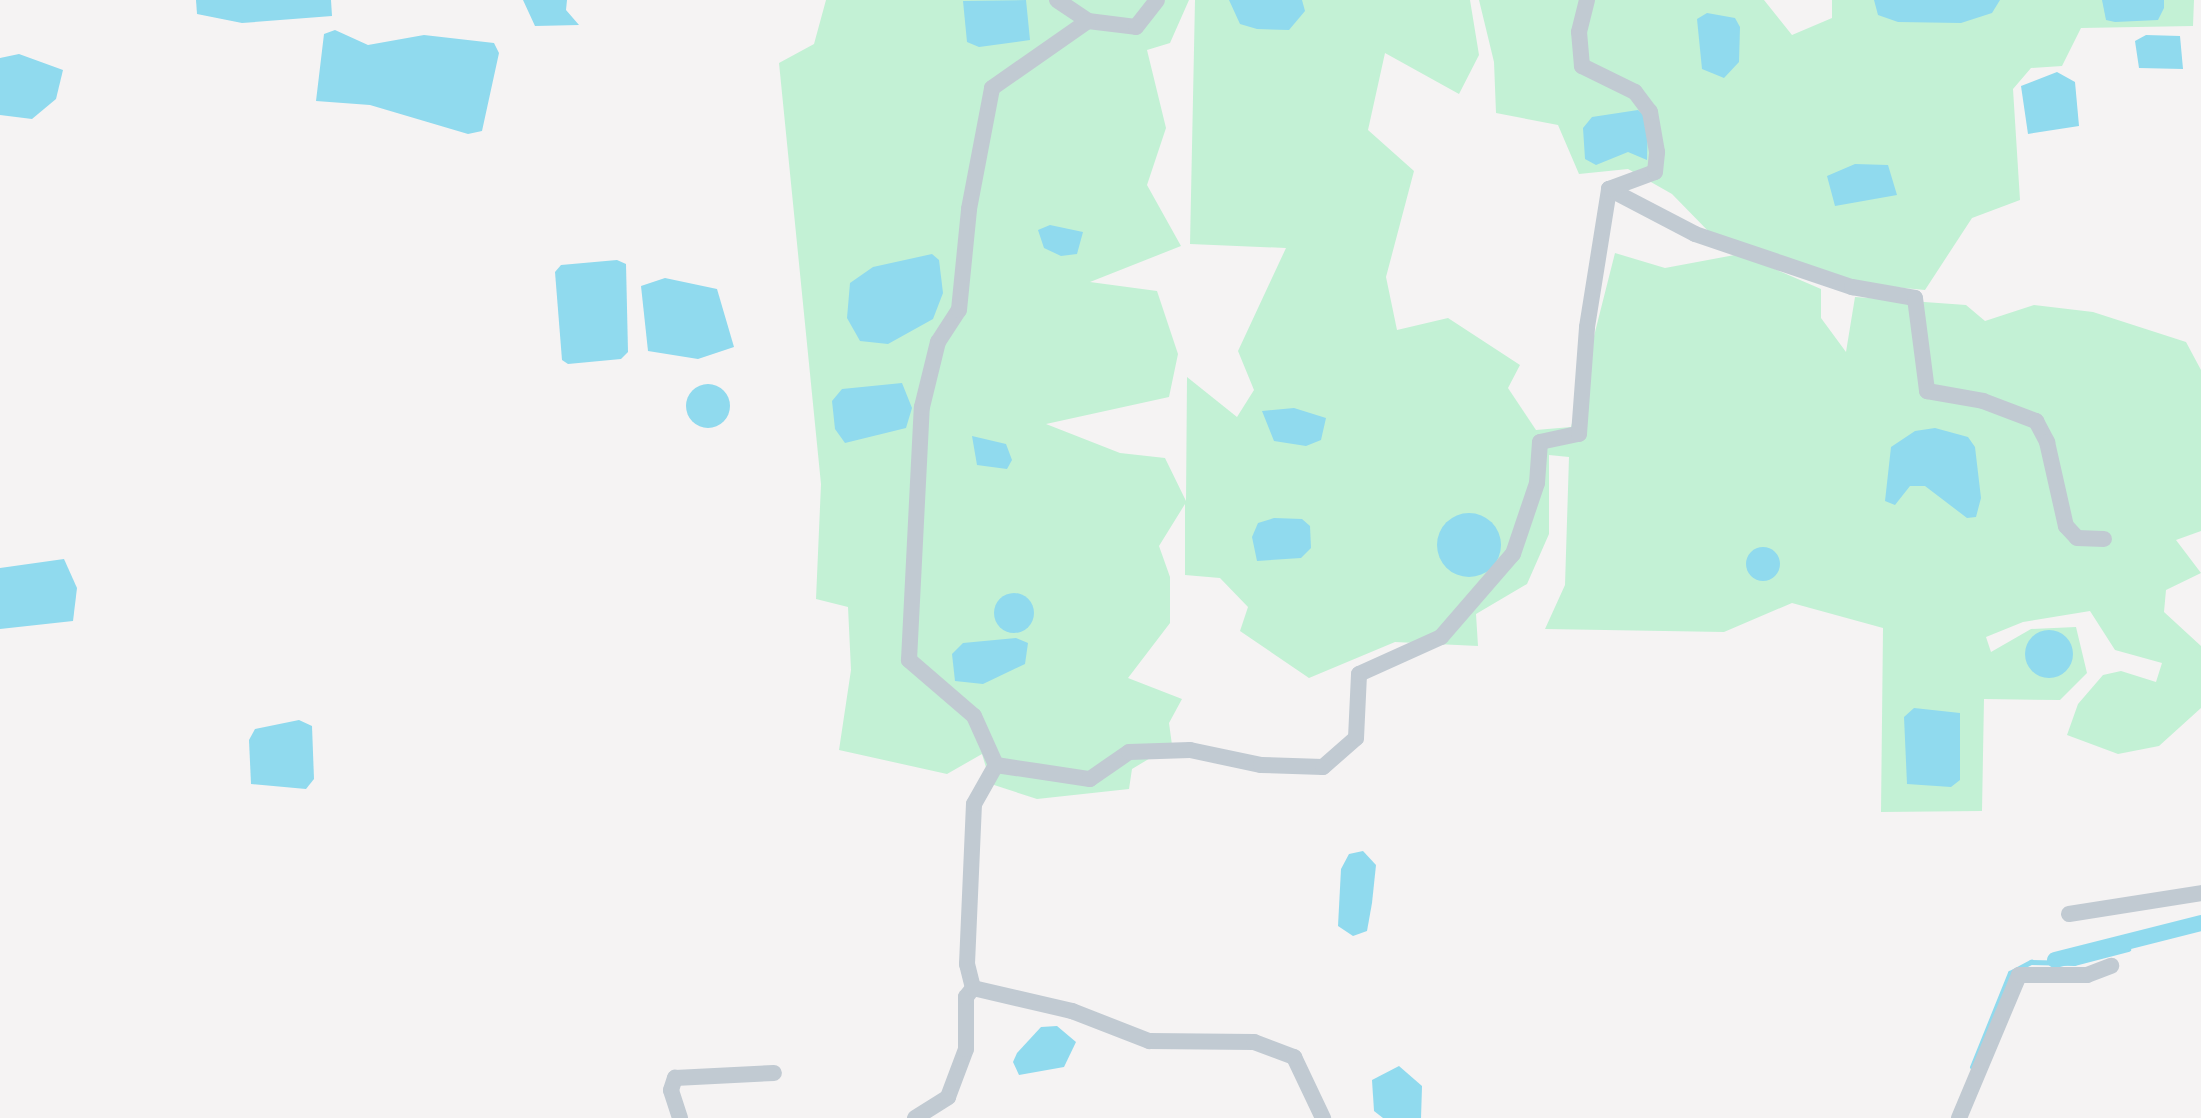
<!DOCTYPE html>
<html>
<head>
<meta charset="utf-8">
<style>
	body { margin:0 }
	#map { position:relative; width:2201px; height:1118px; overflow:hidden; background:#f5f3f3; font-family:Helvetica,sans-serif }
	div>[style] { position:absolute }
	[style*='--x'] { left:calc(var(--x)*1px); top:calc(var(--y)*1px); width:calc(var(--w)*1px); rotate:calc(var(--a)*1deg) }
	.green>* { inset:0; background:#c3f1d5 }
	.water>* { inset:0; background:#90daee }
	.round { border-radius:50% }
	.stream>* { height:4.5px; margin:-2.25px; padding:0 2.25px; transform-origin:2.25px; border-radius:2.25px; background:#90daee }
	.canal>* { height:16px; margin:-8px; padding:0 8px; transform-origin:8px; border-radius:8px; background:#90daee }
	.minor>* { height:16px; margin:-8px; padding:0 8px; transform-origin:8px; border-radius:8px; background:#c1cad2 }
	span { translate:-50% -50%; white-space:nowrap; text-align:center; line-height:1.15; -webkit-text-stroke:6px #fff; paint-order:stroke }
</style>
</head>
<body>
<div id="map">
	<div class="green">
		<i style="clip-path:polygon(826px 0,1189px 0,1170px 43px,1147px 50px,1166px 128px,1147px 185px,1181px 246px,1090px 282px,1157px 291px,1178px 354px,1169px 397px,1046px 424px,1120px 453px,1165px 458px,1186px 501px,1187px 377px,1237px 417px,1254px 390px,1238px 351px,1286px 248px,1190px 244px,1195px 0,1470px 0,1479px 55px,1459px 94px,1385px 53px,1368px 130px,1414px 171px,1386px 277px,1397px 330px,1448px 318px,1520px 365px,1508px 388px,1536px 430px,1571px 427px,1615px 253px,1665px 268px,1740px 254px,1821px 289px,1821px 318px,1846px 352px,1855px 297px,1966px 305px,1985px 321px,2034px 305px,2093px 312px,2186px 342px,2201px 370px,2201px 531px,2176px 540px,2201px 573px,2166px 590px,2164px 612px,2201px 646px,2201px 708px,2159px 746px,2118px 754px,2067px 735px,2078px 704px,2103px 675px,2121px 671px,2156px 682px,2162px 663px,2115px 650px,2090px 611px,2023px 622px,1986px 637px,1991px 652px,2031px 629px,2076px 627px,2087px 673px,2060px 700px,1984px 699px,1982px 811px,1881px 812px,1883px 628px,1792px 603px,1724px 632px,1545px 629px,1565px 585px,1569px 457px,1549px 455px,1549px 534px,1527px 584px,1476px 614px,1478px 646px,1395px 642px,1309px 678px,1240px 631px,1248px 607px,1220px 578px,1185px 575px,1185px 504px,1159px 546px,1170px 577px,1170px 623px,1128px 678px,1182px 699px,1169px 723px,1172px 745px,1132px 769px,1129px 789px,1037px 799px,991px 784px,982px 754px,947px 774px,839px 750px,851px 670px,848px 607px,816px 599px,821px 484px,779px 63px,814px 44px)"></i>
		<i style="clip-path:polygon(1479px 0,1764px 0,1792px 35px,1832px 18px,1832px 0,2194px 0,2193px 26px,2081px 28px,2062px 66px,2031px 68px,2013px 89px,2020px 200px,1972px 218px,1925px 290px,1851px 283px,1713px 236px,1672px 194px,1628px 169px,1579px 174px,1558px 125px,1496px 113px,1494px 62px)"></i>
	</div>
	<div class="water">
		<i style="clip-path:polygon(196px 0,331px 0,332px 16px,242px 23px,197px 14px)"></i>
		<i style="clip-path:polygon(523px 0,567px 0,566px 10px,579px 25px,535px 26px)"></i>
		<i style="clip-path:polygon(1026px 0,1030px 40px,979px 47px,967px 42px,963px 1px)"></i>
		<i style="clip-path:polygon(1229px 0,1302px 0,1305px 11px,1289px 30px,1257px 29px,1240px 24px)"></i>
		<i style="clip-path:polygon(1874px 0,2000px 0,1992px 13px,1961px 23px,1898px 22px,1878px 15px)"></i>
		<i style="clip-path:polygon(2102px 0,2164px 0,2164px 8px,2158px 20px,2115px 22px,2106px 20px)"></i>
		<i style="clip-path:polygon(1707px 13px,1735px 18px,1740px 27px,1739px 62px,1724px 78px,1702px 69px,1697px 19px)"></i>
		<i style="clip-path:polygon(335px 30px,368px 45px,424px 35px,494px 43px,499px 53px,482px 131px,468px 134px,370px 105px,316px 101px,324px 34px)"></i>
		<i style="clip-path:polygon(2146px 35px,2180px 36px,2183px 69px,2139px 68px,2135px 41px)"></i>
		<i style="clip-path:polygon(19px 54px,63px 70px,56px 99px,32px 119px,0 115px,0 58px)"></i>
		<i style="clip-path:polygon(2057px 72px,2075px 82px,2079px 126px,2028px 134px,2021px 86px)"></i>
		<i style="clip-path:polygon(1638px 110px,1648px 119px,1647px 160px,1628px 152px,1596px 165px,1585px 159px,1583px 128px,1592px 117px)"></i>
		<i style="clip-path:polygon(1855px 164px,1888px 165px,1897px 195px,1835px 206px,1827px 176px)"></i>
		<i style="clip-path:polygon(1050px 225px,1083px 232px,1077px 254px,1061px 256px,1044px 248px,1038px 230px)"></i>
		<i style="clip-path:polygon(932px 254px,939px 260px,943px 293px,933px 319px,888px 344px,860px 341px,847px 318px,850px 283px,873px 267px)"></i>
		<i style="clip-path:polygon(617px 260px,626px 264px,628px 352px,621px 359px,568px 364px,562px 360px,555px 272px,561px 265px)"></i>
		<i style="clip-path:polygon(665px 278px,717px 289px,734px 347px,698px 359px,648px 351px,641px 286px)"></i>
		<i style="clip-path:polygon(902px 383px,912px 408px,906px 428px,845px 443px,835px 429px,832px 401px,842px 389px)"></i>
		<i class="round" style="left:686px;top:384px;width:44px;height:44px"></i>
		<i style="clip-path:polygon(1294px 408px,1326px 418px,1321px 440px,1306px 446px,1274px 441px,1262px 411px)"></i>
		<i style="clip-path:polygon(1935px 428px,1968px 437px,1975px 447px,1981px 498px,1976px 517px,1967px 518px,1925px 486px,1910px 486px,1895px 505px,1885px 501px,1891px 447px,1915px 431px)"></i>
		<i style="clip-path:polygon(972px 436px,1006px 444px,1012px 460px,1007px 469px,977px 465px)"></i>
		<i class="round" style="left:1437px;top:513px;width:64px;height:64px"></i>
		<i style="clip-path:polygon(1274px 518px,1302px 519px,1310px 526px,1311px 548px,1301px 558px,1257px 561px,1252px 537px,1258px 523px)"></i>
		<i class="round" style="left:1746px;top:547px;width:34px;height:34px"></i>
		<i style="clip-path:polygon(64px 559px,77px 588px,73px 621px,0 629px,0 568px)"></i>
		<i class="round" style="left:994px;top:593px;width:40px;height:40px"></i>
		<i class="round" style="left:2025px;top:630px;width:48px;height:48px"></i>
		<i style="clip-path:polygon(1016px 638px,1028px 643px,1025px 664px,983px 684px,955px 681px,952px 654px,963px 643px)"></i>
		<i style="clip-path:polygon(1914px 708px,1960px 713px,1960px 780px,1951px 787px,1907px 784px,1904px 717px)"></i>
		<i style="clip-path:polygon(299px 720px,312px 726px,314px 779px,306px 789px,251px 784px,249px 740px,255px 729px)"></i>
		<i style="clip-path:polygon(1363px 851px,1376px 865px,1372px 903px,1367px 931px,1353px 936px,1338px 926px,1341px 869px,1349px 854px)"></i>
		<i style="clip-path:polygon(1057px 1026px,1076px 1042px,1064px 1067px,1019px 1075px,1013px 1062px,1017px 1053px,1041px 1027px)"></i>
		<i style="clip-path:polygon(1399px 1066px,1422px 1086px,1421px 1118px,1383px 1118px,1374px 1111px,1372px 1080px)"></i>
	</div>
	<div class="stream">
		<i style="--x:1972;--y:1067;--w:101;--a:-68"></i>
		<i style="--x:2010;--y:973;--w:24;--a:-28"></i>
		<i style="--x:2031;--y:962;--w:43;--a:1.3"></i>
		<i style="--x:2074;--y:963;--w:56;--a:-14.5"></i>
	</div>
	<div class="canal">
		<i style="--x:2055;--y:960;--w:151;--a:-14.2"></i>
	</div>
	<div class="minor">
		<i style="--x:1057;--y:0;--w:37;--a:34"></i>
		<i style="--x:1088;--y:21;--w:48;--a:7.1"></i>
		<i style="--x:1136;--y:27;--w:34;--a:-52"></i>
		<i style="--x:1609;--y:189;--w:97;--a:27.6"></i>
		<i style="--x:1695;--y:234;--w:166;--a:18.7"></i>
		<i style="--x:1852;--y:287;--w:64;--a:9.9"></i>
		<i style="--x:1915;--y:298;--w:94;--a:82.6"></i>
		<i style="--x:1927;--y:391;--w:57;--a:10.1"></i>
		<i style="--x:1983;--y:401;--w:57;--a:20.7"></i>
		<i style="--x:2036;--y:421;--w:24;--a:62"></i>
		<i style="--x:2047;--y:442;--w:86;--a:77.3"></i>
		<i style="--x:2066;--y:526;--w:16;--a:47"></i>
		<i style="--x:2077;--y:538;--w:27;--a:2"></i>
		<i style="--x:996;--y:765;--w:54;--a:-114.2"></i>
		<i style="--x:974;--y:716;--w:86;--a:-139.3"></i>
		<i style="--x:909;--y:660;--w:253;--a:-87.1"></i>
		<i style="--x:922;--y:407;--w:67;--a:-76.2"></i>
		<i style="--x:938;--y:342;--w:38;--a:-57"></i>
		<i style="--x:959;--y:310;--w:101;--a:-84.3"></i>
		<i style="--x:969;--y:209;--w:123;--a:-79.2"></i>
		<i style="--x:992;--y:88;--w:117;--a:-34.9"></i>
		<i style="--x:2069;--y:914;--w:134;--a:-9"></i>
		<i style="--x:973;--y:988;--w:102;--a:13.1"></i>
		<i style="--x:1072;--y:1011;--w:83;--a:21.3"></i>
		<i style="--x:1149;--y:1041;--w:105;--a:0.5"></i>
		<i style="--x:1254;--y:1042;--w:43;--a:20.6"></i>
		<i style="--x:1294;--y:1057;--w:68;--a:64.6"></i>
		<i style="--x:680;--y:1118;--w:29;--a:-108"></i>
		<i style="--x:671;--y:1090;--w:13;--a:-72"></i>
		<i style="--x:675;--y:1078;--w:99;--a:-2.9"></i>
		<i style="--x:915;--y:1118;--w:39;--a:-32"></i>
		<i style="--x:948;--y:1097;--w:51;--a:-69.4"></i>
		<i style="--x:966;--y:1049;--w:52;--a:-90"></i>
		<i style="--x:966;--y:997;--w:11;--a:-52"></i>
		<i style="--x:973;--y:988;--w:25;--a:-104"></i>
		<i style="--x:967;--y:964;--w:160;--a:-87.5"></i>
		<i style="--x:974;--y:804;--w:45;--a:-60.6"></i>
		<i style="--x:996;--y:765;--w:95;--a:8.5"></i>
		<i style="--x:1090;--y:779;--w:47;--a:-34.7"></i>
		<i style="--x:1129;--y:752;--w:61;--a:-1.9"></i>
		<i style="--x:1190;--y:750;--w:73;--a:11.9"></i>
		<i style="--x:1261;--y:765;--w:62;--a:1.8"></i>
		<i style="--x:1323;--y:767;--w:44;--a:-41.3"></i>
		<i style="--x:1356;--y:738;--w:64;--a:-87.3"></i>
		<i style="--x:1359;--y:674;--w:90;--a:-24.3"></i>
		<i style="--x:1441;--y:637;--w:110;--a:-49.1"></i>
		<i style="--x:1513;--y:554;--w:75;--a:-71.3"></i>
		<i style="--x:1537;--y:483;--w:41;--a:-85.8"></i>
		<i style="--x:1540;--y:442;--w:40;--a:-12"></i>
		<i style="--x:1579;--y:434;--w:107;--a:-85.7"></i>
		<i style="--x:1587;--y:327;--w:140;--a:-80.9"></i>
		<i style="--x:1609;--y:189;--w:49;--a:-20.3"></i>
		<i style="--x:1655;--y:172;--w:20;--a:-84"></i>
		<i style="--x:1657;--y:152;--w:41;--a:-99.9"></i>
		<i style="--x:1650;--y:112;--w:25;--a:-127"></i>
		<i style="--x:1635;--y:92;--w:59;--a:-153.9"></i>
		<i style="--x:1582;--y:66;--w:34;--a:-95"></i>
		<i style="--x:1579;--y:32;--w:33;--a:-76"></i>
		<i style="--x:1959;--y:1118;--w:155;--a:-67.2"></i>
		<i style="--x:2019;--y:975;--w:68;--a:0"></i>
		<i style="--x:2087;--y:975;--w:26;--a:-21"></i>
	</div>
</div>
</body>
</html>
